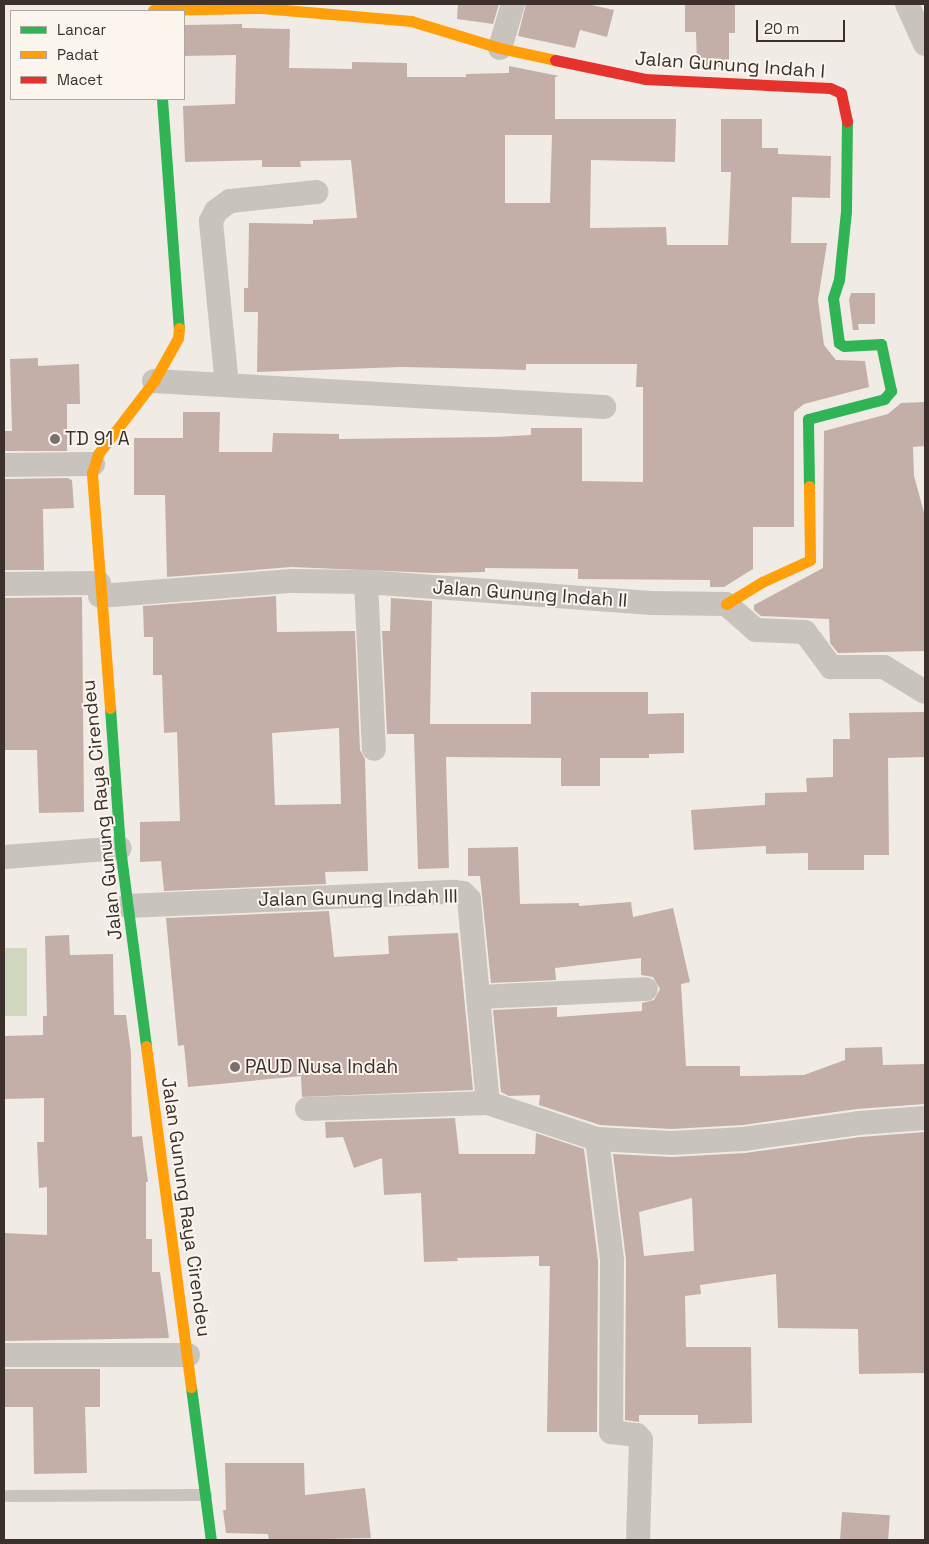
<!DOCTYPE html>
<html>
<head>
<meta charset="utf-8">
<style>
	body { margin:0 }
	#map { position:relative; width:929px; height:1544px; overflow:hidden; background:#f0ebe5; font-family:"Space Grotesk",sans-serif }
	div>[style] { position:absolute }
	[style*='--x'] { left:calc(var(--x)*1px); top:calc(var(--y)*1px); width:calc(var(--w)*1px); rotate:calc(var(--a)*1deg) }
	.green>* { inset:0; background:#d1d6bf; transform-origin:0 0 }
	.building>* { inset:0; background:#c3afa7; transform-origin:0 0 }
	.lane>* { height:12px; margin:-6px; padding:0 6px; transform-origin:6px; border-radius:6px; background:#c9c3be }
	.street>* { height:24px; margin:-12px; padding:0 12px; transform-origin:12px; border-radius:12px; background:#c9c3be }
	.fast>* { height:11px; margin:-5.5px; padding:0 5.5px; transform-origin:5.5px; border-radius:5.5px; background:#30b455 }
	.slow>* { height:11px; margin:-5.5px; padding:0 5.5px; transform-origin:5.5px; border-radius:5.5px; background:#ff9f0a }
	.jam>* { height:11px; margin:-5.5px; padding:0 5.5px; transform-origin:5.5px; border-radius:5.5px; background:#e5322d }
	.dots>* { width:14px; height:14px; translate:-50% -50%; box-sizing:border-box; border:2px solid #fbf5ee; border-radius:50% }
	span { translate:-50% -50%; white-space:nowrap; text-align:center; line-height:1.15; -webkit-text-stroke:4px #fbf5ee; paint-order:stroke }
	.street-label { font-size:19px; color:#3b302b }
	.poi-label { font-size:19px; color:#3b302b }
	.left { translate:0 -50%; text-align:left }
	.frame { position:absolute; inset:0; border:5px solid #3b302b; pointer-events:none }
	.legend { position:absolute; left:10px; top:10px; width:175px; height:90px; box-sizing:border-box; background:#fbf5ee; border:1px solid #aea6a0; margin:0; padding:6px 9px; list-style:none; font-size:15px; color:#3b302b }
	.legend li { display:flex; align-items:center; gap:10px; height:25px }
	.legend b { width:25px; border:1px solid #aea6a0 }
	.scale { position:absolute; left:756px; top:20px; width:89px; height:22px; box-sizing:border-box; border:2px solid #3b302b; border-top:0; padding-left:6px; font-size:15px; line-height:18px; white-space:nowrap; color:#3b302b; -webkit-text-stroke:4px #fbf5ee; paint-order:stroke }
</style>
</head>
<body>
<div id="map">
	<div class="green">
		<i style="left:4px;top:948px;width:23px;height:68px"></i>
	</div>
	<div class="building">
		<i style="clip-path:polygon(458px 4px,499px 4px,493px 24px,457px 19px)"></i>
		<i style="clip-path:polygon(526px 4px,587px 4px,614px 10px,607px 37px,580px 30px,575px 48px,518px 36px)"></i>
		<i style="clip-path:polygon(685px 4px,735px 5px,735px 33px,729px 33px,729px 67px,697px 66px,696px 32px,685px 32px)"></i>
		<i style="clip-path:polygon(evenodd,242px 24px,242px 28px,290px 29px,289px 68px,352px 69px,352px 62px,407px 63px,407px 77px,466px 77px,466px 74px,509px 73px,509px 66px,559px 76px,555px 77px,555px 119px,676px 119px,675px 162px,591px 160px,590px 228px,666px 227px,667px 245px,728px 245px,731px 172px,721px 172px,721px 119px,762px 119px,762px 148px,778px 148px,778px 154px,831px 156px,830px 198px,792px 197px,791px 243px,827px 243px,818px 300px,824px 345px,836px 360px,865px 361px,869px 387px,804px 404px,794px 412px,794px 527px,753px 527px,753px 569px,724px 587px,710px 587px,710px 580px,578px 579px,578px 569px,485px 568px,485px 572px,434px 573px,292px 567px,167px 577px,165px 495px,134px 495px,134px 438px,183px 438px,183px 412px,220px 412px,219px 452px,272px 452px,273px 433px,339px 434px,339px 439px,494px 437px,531px 435px,531px 428px,582px 428px,582px 481px,643px 482px,643px 387px,636px 387px,637px 364px,526px 364px,526px 370px,402px 367px,257px 372px,258px 312px,244px 312px,244px 288px,248px 288px,249px 223px,313px 224px,313px 220px,357px 218px,351px 160px,300px 161px,301px 167px,262px 167px,262px 160px,185px 162px,183px 106px,235px 104px,236px 55px,184px 56px,184px 25px,242px 24px,505px 135px,552px 135px,550px 203px,505px 203px,505px 135px)"></i>
		<i style="clip-path:polygon(851px 293px,875px 293px,875px 324px,858px 324px,859px 330px,853px 330px,849px 300px)"></i>
		<i style="clip-path:polygon(38px 358px,38px 366px,79px 364px,80px 404px,67px 404px,67px 451px,4px 451px,4px 431px,12px 431px,10px 359px)"></i>
		<i style="clip-path:polygon(925px 402px,925px 446px,913px 447px,914px 476px,925px 516px,925px 651px,838px 653px,830px 643px,829px 619px,761px 616px,754px 610px,754px 605px,823px 568px,824px 431px,888px 414px,901px 403px)"></i>
		<i style="clip-path:polygon(67px 478px,72px 480px,74px 508px,43px 509px,44px 570px,4px 570px,4px 479px)"></i>
		<i style="clip-path:polygon(evenodd,276px 596px,277px 632px,355px 631px,360px 750px,365px 759px,368px 871px,325px 872px,326px 884px,164px 891px,161px 861px,140px 862px,140px 822px,180px 821px,177px 732px,164px 733px,162px 675px,153px 675px,153px 637px,144px 637px,143px 606px,276px 596px,339px 728px,341px 804px,275px 805px,272px 733px,339px 728px)"></i>
		<i style="clip-path:polygon(82px 597px,84px 812px,39px 813px,37px 750px,4px 750px,4px 598px)"></i>
		<i style="clip-path:polygon(391px 598px,432px 601px,430px 724px,531px 724px,531px 692px,648px 692px,648px 714px,684px 713px,684px 753px,649px 754px,649px 758px,600px 758px,600px 786px,561px 786px,561px 758px,446px 757px,449px 868px,418px 869px,414px 734px,387px 734px,382px 631px,390px 631px)"></i>
		<i style="clip-path:polygon(925px 712px,925px 757px,888px 758px,889px 855px,864px 855px,864px 870px,808px 870px,808px 853px,766px 854px,766px 846px,694px 850px,691px 810px,765px 805px,765px 793px,807px 792px,806px 778px,833px 777px,833px 739px,850px 739px,849px 713px)"></i>
		<i style="clip-path:polygon(518px 847px,520px 904px,579px 903px,579px 906px,631px 902px,633px 917px,673px 908px,690px 982px,681px 984px,686px 1066px,740px 1066px,740px 1076px,804px 1075px,845px 1060px,845px 1048px,882px 1047px,883px 1065px,925px 1064px,925px 1104px,857px 1109px,743px 1125px,671px 1129px,600px 1125px,539px 1105px,540px 1095px,509px 1096px,501px 1092px,493px 1010px,557px 1007px,557px 1017px,642px 1011px,642px 1003px,654px 1000px,660px 989px,653px 977px,641px 975px,641px 958px,555px 968px,556px 980px,491px 983px,480px 876px,468px 876px,468px 848px)"></i>
		<i style="clip-path:polygon(329px 911px,334px 957px,389px 954px,388px 936px,458px 933px,473px 1090px,302px 1097px,301px 1076px,188px 1087px,184px 1045px,178px 1046px,166px 918px)"></i>
		<i style="clip-path:polygon(69px 935px,70px 955px,113px 954px,114px 1015px,126px 1015px,131px 1053px,132px 1137px,142px 1136px,148px 1182px,146px 1182px,146px 1239px,152px 1239px,152px 1272px,160px 1272px,169px 1338px,4px 1341px,4px 1233px,47px 1235px,47px 1187px,39px 1188px,37px 1142px,44px 1142px,44px 1098px,4px 1099px,4px 1036px,43px 1035px,43px 1016px,47px 1016px,45px 936px)"></i>
		<i style="clip-path:polygon(455px 1118px,459px 1154px,535px 1154px,536px 1133px,584px 1149px,598px 1261px,597px 1432px,547px 1432px,550px 1266px,539px 1266px,539px 1256px,457px 1258px,458px 1261px,424px 1262px,421px 1193px,384px 1195px,382px 1158px,354px 1168px,343px 1137px,326px 1138px,325px 1122px)"></i>
		<i style="clip-path:polygon(evenodd,925px 1132px,925px 1373px,859px 1374px,858px 1329px,778px 1328px,776px 1274px,700px 1285px,701px 1294px,685px 1296px,686px 1347px,751px 1347px,752px 1423px,698px 1424px,698px 1415px,639px 1415px,639px 1422px,625px 1420px,626px 1260px,613px 1154px,672px 1157px,745px 1153px,860px 1137px,925px 1132px,692px 1198px,694px 1251px,644px 1256px,639px 1212px,692px 1198px)"></i>
		<i style="clip-path:polygon(4px 1369px,100px 1369px,100px 1407px,85px 1407px,87px 1473px,34px 1474px,33px 1407px,4px 1407px)"></i>
		<i style="clip-path:polygon(225px 1463px,304px 1463px,305px 1495px,365px 1488px,371px 1538px,269px 1540px,268px 1534px,226px 1533px,223px 1510px,226px 1510px)"></i>
		<i style="left:842px;top:1512px;width:48px;height:28px;rotate:4deg"></i>
	</div>
	<div class="lane">
		<i style="--x:8;--y:1496;--w:198;--a:-0.3"></i>
	</div>
	<div class="street">
		<i style="--x:907;--y:4;--w:44;--a:65.8"></i>
		<i style="--x:500;--y:48;--w:46;--a:-73.5"></i>
		<i style="--x:154;--y:381;--w:451;--a:3.3"></i>
		<i style="--x:227;--y:385;--w:165;--a:-95.6"></i>
		<i style="--x:211;--y:221;--w:11;--a:-63"></i>
		<i style="--x:216;--y:211;--w:17;--a:-36"></i>
		<i style="--x:230;--y:201;--w:87;--a:-5.9"></i>
		<i style="--x:4;--y:465;--w:89;--a:-0.6"></i>
		<i style="--x:366;--y:582;--w:167;--a:87.3"></i>
		<i style="--x:4;--y:584;--w:95;--a:-0.6"></i>
		<i style="--x:100;--y:596;--w:193;--a:-4.5"></i>
		<i style="--x:292;--y:581;--w:74;--a:0.8"></i>
		<i style="--x:366;--y:582;--w:286;--a:4.2"></i>
		<i style="--x:651;--y:603;--w:75;--a:0.8"></i>
		<i style="--x:726;--y:604;--w:40;--a:41"></i>
		<i style="--x:756;--y:630;--w:49;--a:2.3"></i>
		<i style="--x:805;--y:632;--w:44;--a:53.4"></i>
		<i style="--x:831;--y:667;--w:53;--a:0"></i>
		<i style="--x:884;--y:667;--w:48;--a:31.4"></i>
		<i style="--x:4;--y:857;--w:116;--a:-4.4"></i>
		<i style="--x:127;--y:906;--w:327;--a:-2.5"></i>
		<i style="--x:454;--y:892;--w:9;--a:6"></i>
		<i style="--x:463;--y:893;--w:8;--a:45"></i>
		<i style="--x:469;--y:899;--w:205;--a:84.7"></i>
		<i style="--x:488;--y:1103;--w:115;--a:18.3"></i>
		<i style="--x:597;--y:1139;--w:122;--a:82.9"></i>
		<i style="--x:612;--y:1260;--w:172;--a:90.3"></i>
		<i style="--x:611;--y:1432;--w:26;--a:7"></i>
		<i style="--x:637;--y:1435;--w:6;--a:51"></i>
		<i style="--x:641;--y:1440;--w:100;--a:91.7"></i>
		<i style="--x:479;--y:997;--w:167;--a:-2.7"></i>
		<i style="--x:307;--y:1109;--w:181;--a:-1.9"></i>
		<i style="--x:597;--y:1139;--w:74;--a:3.1"></i>
		<i style="--x:671;--y:1143;--w:73;--a:-3.1"></i>
		<i style="--x:744;--y:1139;--w:116;--a:-7.9"></i>
		<i style="--x:859;--y:1123;--w:66;--a:-4.3"></i>
		<i style="--x:4;--y:1355;--w:184;--a:0"></i>
	</div>
	<div class="fast">
		<i style="--x:162;--y:99;--w:230;--a:85.8"></i>
		<i style="--x:809;--y:486;--w:67;--a:-90.9"></i>
		<i style="--x:808;--y:419;--w:79;--a:-14.7"></i>
		<i style="--x:884;--y:399;--w:11;--a:-49"></i>
		<i style="--x:891;--y:391;--w:48;--a:-102"></i>
		<i style="--x:881;--y:344;--w:37;--a:177"></i>
		<i style="--x:844;--y:346;--w:6;--a:-149"></i>
		<i style="--x:839;--y:343;--w:45;--a:-97.6"></i>
		<i style="--x:833;--y:298;--w:19;--a:-72"></i>
		<i style="--x:839;--y:280;--w:69;--a:-84.2"></i>
		<i style="--x:846;--y:211;--w:90;--a:-89.4"></i>
		<i style="--x:110;--y:708;--w:140;--a:85.9"></i>
		<i style="--x:120;--y:848;--w:200;--a:82.5"></i>
		<i style="--x:191;--y:1387;--w:154;--a:82.6"></i>
	</div>
	<div class="slow">
		<i style="--x:153;--y:10;--w:109;--a:-1.1"></i>
		<i style="--x:262;--y:8;--w:150;--a:5"></i>
		<i style="--x:411;--y:21;--w:93;--a:16.9"></i>
		<i style="--x:500;--y:48;--w:56;--a:12.3"></i>
		<i style="--x:726;--y:604;--w:42;--a:-31.4"></i>
		<i style="--x:762;--y:582;--w:53;--a:-24.6"></i>
		<i style="--x:810;--y:560;--w:74;--a:-90.8"></i>
		<i style="--x:110;--y:708;--w:236;--a:-94.4"></i>
		<i style="--x:92;--y:473;--w:20;--a:-72"></i>
		<i style="--x:98;--y:454;--w:92;--a:-52.5"></i>
		<i style="--x:154;--y:381;--w:49;--a:-60.8"></i>
		<i style="--x:178;--y:338;--w:10;--a:-84"></i>
		<i style="--x:146;--y:1046;--w:344;--a:82.5"></i>
	</div>
	<div class="jam">
		<i style="--x:555;--y:60;--w:92;--a:11.9"></i>
		<i style="--x:645;--y:79;--w:185;--a:2.8"></i>
		<i style="--x:830;--y:88;--w:12;--a:24"></i>
		<i style="--x:841;--y:93;--w:29;--a:78"></i>
	</div>
	<div class="dots">
		<i style="left:55px;top:439px;background:#7a716c"></i>
		<i style="left:235px;top:1067px;background:#7a716c"></i>
	</div>
	<div class="street-label">
		<span style="left:730px;top:65px;rotate:4deg">Jalan Gunung Indah I</span>
		<span style="left:530px;top:594px;rotate:4deg">Jalan Gunung Indah II</span>
		<span style="left:102px;top:810px;rotate:-96deg">Jalan Gunung Raya Cirendeu</span>
		<span style="left:358px;top:898px;rotate:-1deg">Jalan Gunung Indah III</span>
		<span style="left:186px;top:1207px;rotate:82deg">Jalan Gunung Raya Cirendeu</span>
	</div>
	<div class="poi-label">
		<span class="left" style="left:65px;top:439px">TD 91 A</span>
		<span class="left" style="left:245px;top:1067px">PAUD Nusa Indah</span>
	</div>
	<div class="frame"></div>
	<ul class="legend">
	<li><b style="height:6px;background:#30b455"></b>Lancar</li>
	<li><b style="height:6px;background:#ff9f0a"></b>Padat</li>
	<li><b style="height:6px;background:#e5322d"></b>Macet</li>
	</ul>
	<div class="scale">20 m</div>
</div>
</body>
</html>
